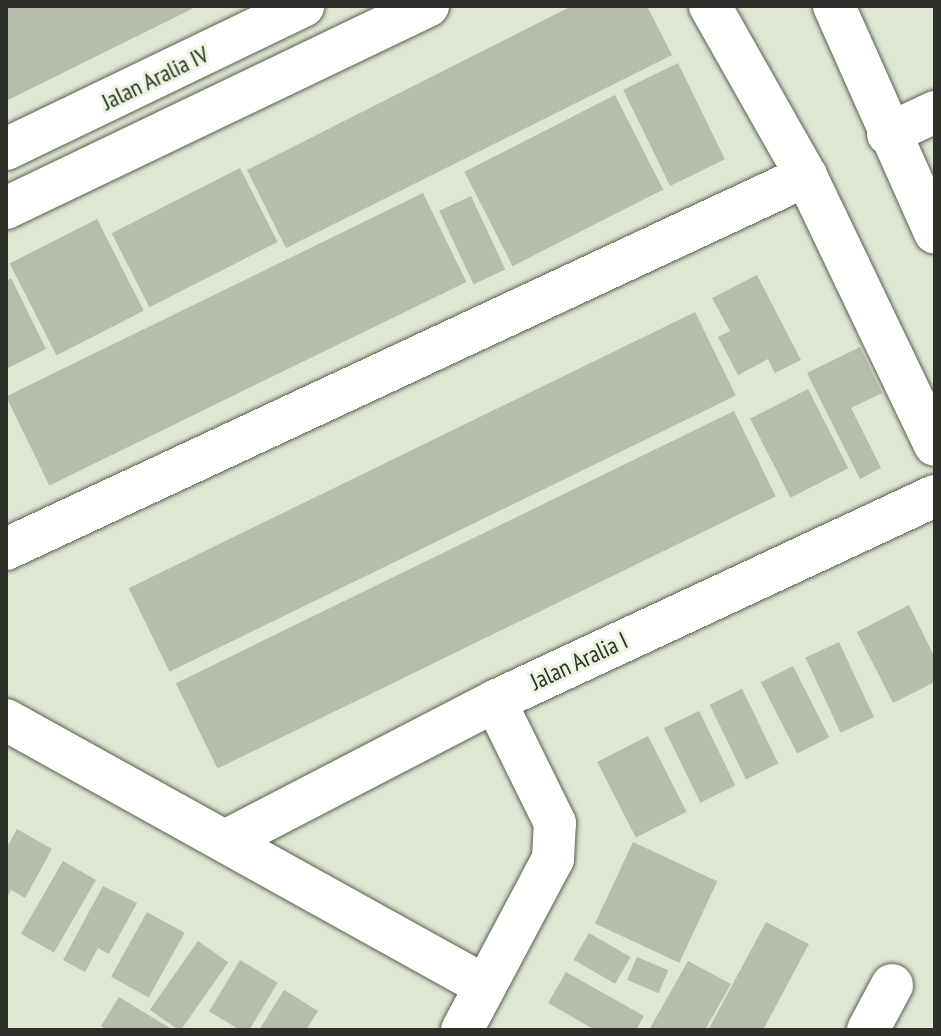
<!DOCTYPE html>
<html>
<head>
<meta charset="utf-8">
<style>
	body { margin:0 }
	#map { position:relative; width:941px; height:1036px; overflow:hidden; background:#dde7d2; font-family:"PT Sans Narrow",sans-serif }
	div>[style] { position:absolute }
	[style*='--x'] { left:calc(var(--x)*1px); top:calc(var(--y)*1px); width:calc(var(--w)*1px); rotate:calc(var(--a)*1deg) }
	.building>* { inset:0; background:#b4beaa; transform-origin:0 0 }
	.roads { filter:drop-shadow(0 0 2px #58604e) drop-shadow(0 0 2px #58604e) }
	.minor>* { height:42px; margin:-21px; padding:0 21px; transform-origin:21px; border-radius:21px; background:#fff }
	span { translate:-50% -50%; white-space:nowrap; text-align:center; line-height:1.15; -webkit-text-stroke:6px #eaf5df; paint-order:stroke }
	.street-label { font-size:24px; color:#2c3028 }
	.frame { position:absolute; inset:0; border:8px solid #2c3028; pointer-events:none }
</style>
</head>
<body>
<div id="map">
	<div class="building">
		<i style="clip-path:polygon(6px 6px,190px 6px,192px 9px,6px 101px)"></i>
		<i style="clip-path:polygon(572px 6px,647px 6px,672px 55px,286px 248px,247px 170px)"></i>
		<i style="left:678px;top:63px;width:107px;height:61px;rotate:64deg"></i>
		<i style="left:615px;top:95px;width:106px;height:169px;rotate:63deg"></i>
		<i style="left:240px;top:168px;width:83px;height:144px;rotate:63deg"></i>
		<i style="left:423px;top:193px;width:99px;height:464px;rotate:64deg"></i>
		<i style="left:471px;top:196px;width:81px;height:35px;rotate:65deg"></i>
		<i style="left:97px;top:219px;width:103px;height:98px;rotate:63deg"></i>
		<i style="clip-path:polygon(757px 275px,801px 360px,775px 373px,768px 359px,738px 375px,718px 337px,730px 331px,712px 298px)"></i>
		<i style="clip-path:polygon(11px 278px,46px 349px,6px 369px,6px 281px)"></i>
		<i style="left:695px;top:312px;width:93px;height:630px;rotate:64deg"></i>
		<i style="clip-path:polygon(860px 347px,882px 393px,851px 408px,881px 468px,860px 479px,807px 373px)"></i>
		<i style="left:808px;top:389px;width:89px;height:65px;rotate:63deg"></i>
		<i style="left:734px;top:411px;width:95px;height:621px;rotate:64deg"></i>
		<i style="clip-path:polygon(909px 605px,935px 658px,935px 682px,893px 703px,857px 632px)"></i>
		<i style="left:839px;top:642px;width:83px;height:37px;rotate:65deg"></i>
		<i style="left:793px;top:666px;width:80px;height:36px;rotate:63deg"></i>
		<i style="left:742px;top:689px;width:83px;height:36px;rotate:64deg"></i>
		<i style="left:699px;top:711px;width:83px;height:39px;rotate:64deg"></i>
		<i style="left:648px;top:736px;width:85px;height:57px;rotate:63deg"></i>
		<i style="clip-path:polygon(17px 829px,52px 849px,25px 898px,11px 890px,6px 899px,6px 849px)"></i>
		<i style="left:633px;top:842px;width:93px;height:90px;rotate:25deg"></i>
		<i style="left:63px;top:861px;width:38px;height:84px;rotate:30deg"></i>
		<i style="clip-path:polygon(103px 886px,137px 903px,109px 954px,98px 948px,85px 972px,63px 960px)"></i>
		<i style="left:147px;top:912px;width:43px;height:74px;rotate:29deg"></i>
		<i style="clip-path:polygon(766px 922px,809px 944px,763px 1030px,708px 1030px)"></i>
		<i style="left:589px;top:933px;width:48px;height:31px;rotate:30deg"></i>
		<i style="left:198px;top:941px;width:37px;height:84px;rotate:35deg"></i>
		<i style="left:637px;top:957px;width:34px;height:25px;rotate:23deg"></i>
		<i style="left:240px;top:960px;width:44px;height:60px;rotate:31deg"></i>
		<i style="clip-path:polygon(688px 961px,731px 984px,705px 1030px,649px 1030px)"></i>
		<i style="clip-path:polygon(566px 972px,644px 1016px,636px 1030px,595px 1030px,548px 1003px)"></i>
		<i style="clip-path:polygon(284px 990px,318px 1011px,306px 1030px,259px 1030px)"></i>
		<i style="clip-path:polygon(119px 997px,173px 1030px,107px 1030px,101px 1026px)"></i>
	</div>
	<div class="roads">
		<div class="minor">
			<i style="--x:710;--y:6;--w:195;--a:60.5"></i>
			<i style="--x:806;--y:176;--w:298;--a:64.4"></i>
			<i style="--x:834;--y:6;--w:248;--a:66"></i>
			<i style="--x:888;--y:134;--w:52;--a:-25.1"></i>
			<i style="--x:6;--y:149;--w:330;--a:-25.7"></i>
			<i style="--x:6;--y:208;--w:468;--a:-25.6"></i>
			<i style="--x:6;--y:549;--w:883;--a:-25"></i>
			<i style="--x:6;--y:720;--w:548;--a:29.04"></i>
			<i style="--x:229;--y:839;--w:300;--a:-27.4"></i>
			<i style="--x:495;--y:701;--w:485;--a:-25"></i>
			<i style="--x:462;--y:1030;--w:194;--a:-62"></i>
			<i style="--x:553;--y:859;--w:36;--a:-87"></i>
			<i style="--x:555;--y:823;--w:136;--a:-116.2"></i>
			<i style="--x:868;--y:1030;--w:51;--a:-61.9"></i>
		</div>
	</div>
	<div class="street-label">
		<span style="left:155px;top:78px;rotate:-26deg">Jalan Aralia IV</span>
		<span style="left:579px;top:661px;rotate:-25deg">Jalan Aralia I</span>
	</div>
	<div class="frame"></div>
</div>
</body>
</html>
